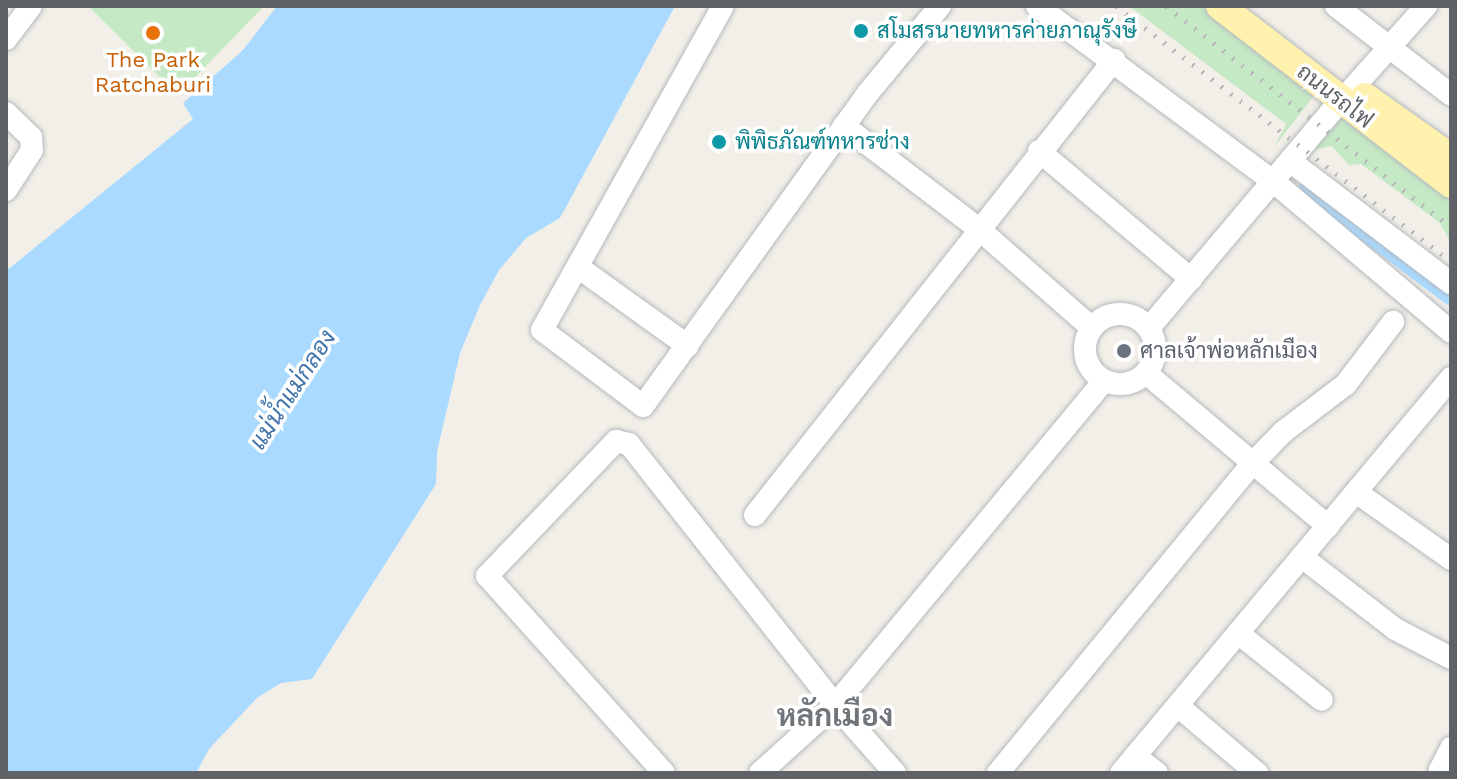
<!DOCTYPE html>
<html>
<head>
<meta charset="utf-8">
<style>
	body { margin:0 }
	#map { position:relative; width:1457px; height:779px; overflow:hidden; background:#f1efe8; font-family:"Work Sans",Sarabun,sans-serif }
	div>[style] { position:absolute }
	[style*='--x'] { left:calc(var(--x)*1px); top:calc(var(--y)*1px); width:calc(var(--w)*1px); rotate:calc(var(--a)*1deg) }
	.green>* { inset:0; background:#c5e8c5 }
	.water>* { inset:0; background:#aadaff }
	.canal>* { height:16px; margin:-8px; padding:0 8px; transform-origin:8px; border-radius:8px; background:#aadaff }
	.roads { filter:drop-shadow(0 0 2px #b5b8bc) drop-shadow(0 0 2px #b5b8bc) }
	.minor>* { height:22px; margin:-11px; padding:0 11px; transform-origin:11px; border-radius:11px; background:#fff }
	.minor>.ring { margin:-11px; padding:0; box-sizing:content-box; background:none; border:22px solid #fff; border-radius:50% }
	.major>* { height:28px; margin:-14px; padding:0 14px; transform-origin:14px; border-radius:14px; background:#fff2af }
	.rail>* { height:5px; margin-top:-2.5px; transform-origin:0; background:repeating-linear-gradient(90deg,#b6b7b8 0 2px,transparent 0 12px) }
	.dots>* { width:22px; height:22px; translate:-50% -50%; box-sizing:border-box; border:4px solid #fff; border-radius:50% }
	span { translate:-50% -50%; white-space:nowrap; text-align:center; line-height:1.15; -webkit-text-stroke:7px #fff; paint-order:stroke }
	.culture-label { font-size:22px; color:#0d838f }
	.left { translate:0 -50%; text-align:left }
	.food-label { font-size:22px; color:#c56008 }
	.street-label { font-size:22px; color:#5f6368 }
	.worship-label { font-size:22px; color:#5b616d }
	.water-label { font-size:24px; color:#4174aa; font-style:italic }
	.district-label { font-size:30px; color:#70757a; font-weight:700 }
	.frame { position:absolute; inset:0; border:8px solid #5f6368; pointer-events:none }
</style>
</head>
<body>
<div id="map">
	<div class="green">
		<i style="clip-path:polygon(88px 6px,264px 6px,178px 95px)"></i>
		<i style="clip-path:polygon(1129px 6px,1201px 6px,1307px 87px,1313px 97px,1274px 147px,1286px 124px)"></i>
		<i style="clip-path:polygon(1348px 117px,1451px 197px,1451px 243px,1440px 223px,1361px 164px,1349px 165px,1332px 146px,1317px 149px,1315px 144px,1338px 119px)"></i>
	</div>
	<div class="water">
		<i style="clip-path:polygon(277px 6px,675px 6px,560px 218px,526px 238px,499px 270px,480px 305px,460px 353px,437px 452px,436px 484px,312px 679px,281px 683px,257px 698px,209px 749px,196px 773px,6px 773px,6px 271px,193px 119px,183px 103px,243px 50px)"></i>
	</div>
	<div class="canal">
		<i style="--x:1306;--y:189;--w:181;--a:36.9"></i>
	</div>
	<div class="roads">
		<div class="minor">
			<i style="--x:723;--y:6;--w:371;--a:119.2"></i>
			<i style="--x:542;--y:330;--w:126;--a:37"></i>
			<i style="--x:643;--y:406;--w:385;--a:-54.3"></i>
			<i style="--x:868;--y:93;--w:113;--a:-50.4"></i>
			<i style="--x:1037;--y:6;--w:294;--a:36.6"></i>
			<i style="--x:1273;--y:181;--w:233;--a:40.3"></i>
			<i style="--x:1336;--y:6;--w:145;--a:37.7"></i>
			<i style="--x:6;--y:39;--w:41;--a:-52.9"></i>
			<i style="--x:1353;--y:88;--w:110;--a:-48.3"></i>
			<i style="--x:6;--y:113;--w:35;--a:44"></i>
			<i style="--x:31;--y:137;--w:13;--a:86"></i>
			<i style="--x:32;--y:150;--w:48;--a:123"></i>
			<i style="--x:844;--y:126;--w:171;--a:37.4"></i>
			<i style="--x:980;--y:230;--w:149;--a:41.2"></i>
			<i style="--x:1039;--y:151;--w:199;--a:40.1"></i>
			<i style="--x:1290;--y:161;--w:202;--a:37.2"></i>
			<i style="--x:578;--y:267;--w:135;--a:35.7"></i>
			<i class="ring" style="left:1085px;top:314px;width:48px;height:48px"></i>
			<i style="--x:1149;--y:328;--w:297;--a:-49.9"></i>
			<i style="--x:1146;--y:373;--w:238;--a:40.1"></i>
			<i style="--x:1356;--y:492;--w:116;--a:35.2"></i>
			<i style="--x:755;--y:515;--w:580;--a:-51.73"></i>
			<i style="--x:1302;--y:557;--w:118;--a:37.7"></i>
			<i style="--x:1395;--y:629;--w:63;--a:27.4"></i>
			<i style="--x:1238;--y:633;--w:107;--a:38.6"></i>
			<i style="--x:1178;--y:706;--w:104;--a:40.3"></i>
			<i style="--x:1135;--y:756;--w:28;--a:38"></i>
			<i style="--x:664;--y:773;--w:265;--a:-131.9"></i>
			<i style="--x:487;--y:576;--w:187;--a:-46.3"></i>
			<i style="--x:616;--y:441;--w:13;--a:13"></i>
			<i style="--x:629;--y:444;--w:333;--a:51.7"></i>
			<i style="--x:835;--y:705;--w:91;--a:48.6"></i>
			<i style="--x:760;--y:773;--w:101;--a:-42.2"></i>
			<i style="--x:835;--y:705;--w:421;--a:-50.3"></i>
			<i style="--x:998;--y:773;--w:401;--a:-50.6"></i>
			<i style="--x:1253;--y:463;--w:43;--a:-45.9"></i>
			<i style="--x:1283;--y:432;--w:79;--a:-37.3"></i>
			<i style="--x:1346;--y:384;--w:78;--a:-52.8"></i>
			<i style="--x:1121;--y:773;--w:515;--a:-50.12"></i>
			<i style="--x:1446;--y:773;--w:7;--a:-153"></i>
			<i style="--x:1440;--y:770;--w:25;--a:-63"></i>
		</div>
		<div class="major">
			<i style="--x:1220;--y:6;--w:292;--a:37.6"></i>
			<i style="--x:1365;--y:97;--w:105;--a:35.3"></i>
		</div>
	</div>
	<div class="rail">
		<i style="--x:1116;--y:6;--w:421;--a:37.3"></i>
		<i style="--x:1166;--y:6;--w:361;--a:37.8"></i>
	</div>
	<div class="dots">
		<i style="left:861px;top:31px;background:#0f9aa8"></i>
		<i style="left:153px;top:33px;background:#e8710a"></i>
		<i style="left:719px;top:142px;background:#0f9aa8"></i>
		<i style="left:1124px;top:351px;background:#6b7280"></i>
	</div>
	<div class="culture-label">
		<span class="left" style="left:877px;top:31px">สโมสรนายทหารค่ายภาณุรังษี</span>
		<span class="left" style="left:735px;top:142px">พิพิธภัณฑ์ทหารช่าง</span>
	</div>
	<div class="food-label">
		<span style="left:153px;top:72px">The Park<br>Ratchaburi</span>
	</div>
	<div class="street-label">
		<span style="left:1335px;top:96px;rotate:38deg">ถนนรถไฟ</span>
	</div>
	<div class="worship-label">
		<span class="left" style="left:1140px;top:351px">ศาลเจ้าพ่อหลักเมือง</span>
	</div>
	<div class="water-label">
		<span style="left:293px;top:390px;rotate:-57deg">แม่น้ำแม่กลอง</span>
	</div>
	<div class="district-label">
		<span style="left:835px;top:716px">หลักเมือง</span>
	</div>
	<div class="frame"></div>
</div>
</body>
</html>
